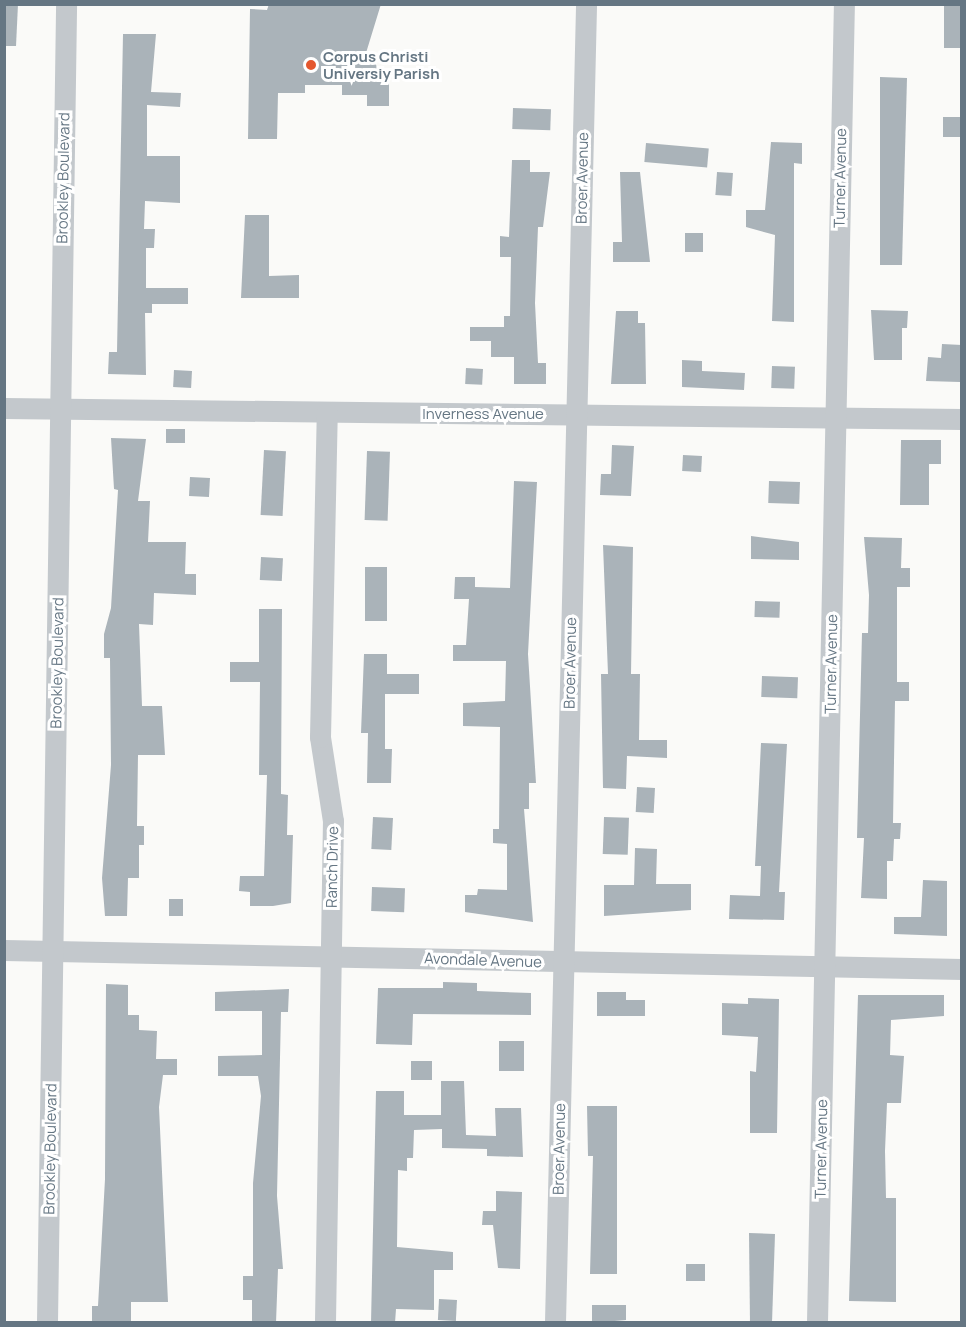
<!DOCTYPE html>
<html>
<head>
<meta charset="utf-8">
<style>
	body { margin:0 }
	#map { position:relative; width:966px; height:1327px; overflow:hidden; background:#fafaf8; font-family:Manrope,sans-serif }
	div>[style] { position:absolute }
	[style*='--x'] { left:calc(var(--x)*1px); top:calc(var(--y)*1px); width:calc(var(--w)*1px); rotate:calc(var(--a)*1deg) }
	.building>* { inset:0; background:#aab3b9; transform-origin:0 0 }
	.minor>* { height:21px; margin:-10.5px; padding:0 10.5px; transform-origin:10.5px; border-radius:10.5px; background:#c3c8cc }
	.dots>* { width:16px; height:16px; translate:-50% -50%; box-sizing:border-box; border:3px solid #fff; border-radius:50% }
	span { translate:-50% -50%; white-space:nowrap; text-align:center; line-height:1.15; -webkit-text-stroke:6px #fff; paint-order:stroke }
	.poi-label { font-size:15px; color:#657683; font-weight:700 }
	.left { translate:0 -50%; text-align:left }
	.street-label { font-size:15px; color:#657683 }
	.frame { position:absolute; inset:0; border:6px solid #657683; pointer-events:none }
</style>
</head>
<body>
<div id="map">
	<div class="building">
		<i style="clip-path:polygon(4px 4px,18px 4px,16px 46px,4px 46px)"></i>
		<i style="clip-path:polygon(269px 4px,381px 4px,366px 53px,389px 81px,389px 106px,367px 106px,367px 95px,342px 95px,342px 85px,305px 85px,305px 93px,278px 93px,277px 139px,248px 139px,250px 9px,267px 10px)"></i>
		<i style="left:944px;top:4px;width:18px;height:44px"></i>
		<i style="clip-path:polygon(123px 34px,156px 34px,151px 92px,181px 93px,180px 107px,147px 105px,147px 156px,180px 156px,180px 203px,145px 201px,144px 229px,155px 229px,154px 248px,146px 248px,146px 288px,188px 288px,188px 304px,152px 304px,152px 313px,145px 313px,146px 375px,108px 374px,109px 352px,117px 352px)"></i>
		<i style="clip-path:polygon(880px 77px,907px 78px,902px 265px,880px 265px)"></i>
		<i style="left:513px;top:108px;width:38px;height:21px;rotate:2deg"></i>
		<i style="left:943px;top:117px;width:19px;height:20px"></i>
		<i style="clip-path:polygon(771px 142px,802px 143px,802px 164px,794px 163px,794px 322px,772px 321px,775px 235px,746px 227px,746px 210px,765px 210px)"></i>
		<i style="left:646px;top:143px;width:63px;height:19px;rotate:5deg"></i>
		<i style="clip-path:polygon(512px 160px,530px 160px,530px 172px,550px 172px,543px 227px,538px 227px,535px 303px,538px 363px,546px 363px,546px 384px,514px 384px,514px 357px,491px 357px,491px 341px,470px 341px,470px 327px,504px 327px,504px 316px,510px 316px,511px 257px,500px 257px,500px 236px,509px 237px)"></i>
		<i style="clip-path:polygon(620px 172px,640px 172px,650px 262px,613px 262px,613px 242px,622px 242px)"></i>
		<i style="left:717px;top:172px;width:16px;height:23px;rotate:4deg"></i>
		<i style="clip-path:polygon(245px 215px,269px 215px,269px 276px,299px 275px,299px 298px,241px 298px)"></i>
		<i style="left:685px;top:233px;width:18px;height:19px"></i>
		<i style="clip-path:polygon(871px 310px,908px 311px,907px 328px,902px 328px,902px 360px,874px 360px)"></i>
		<i style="clip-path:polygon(616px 311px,638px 311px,638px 323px,645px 323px,646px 384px,611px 384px)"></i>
		<i style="clip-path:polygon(942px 344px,962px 345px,960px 382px,926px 381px,928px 357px,941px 358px)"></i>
		<i style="clip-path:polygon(682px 360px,702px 361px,702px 371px,745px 373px,744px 390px,682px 387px)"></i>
		<i style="left:772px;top:366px;width:23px;height:22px;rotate:2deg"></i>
		<i style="left:466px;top:368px;width:17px;height:16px;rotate:3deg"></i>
		<i style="left:174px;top:370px;width:18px;height:17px;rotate:3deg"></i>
		<i style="left:166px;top:429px;width:19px;height:14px"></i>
		<i style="clip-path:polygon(111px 438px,146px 439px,138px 501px,150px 501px,148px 542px,186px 542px,185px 574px,196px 574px,196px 595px,154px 593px,153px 625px,139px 624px,142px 706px,162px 706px,165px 755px,138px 755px,137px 826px,144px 826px,144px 845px,139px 845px,139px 878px,128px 878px,127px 916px,105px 916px,102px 878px,111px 765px,110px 658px,104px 658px,104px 634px,111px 608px,118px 490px,114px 489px)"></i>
		<i style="clip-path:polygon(901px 440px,941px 440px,941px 464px,929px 464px,929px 505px,900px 505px)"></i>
		<i style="clip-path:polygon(612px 445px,634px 446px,631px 496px,600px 495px,601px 474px,611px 474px)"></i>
		<i style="left:264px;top:450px;width:22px;height:65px;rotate:3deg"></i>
		<i style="left:367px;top:451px;width:23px;height:69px;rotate:2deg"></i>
		<i style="left:683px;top:455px;width:19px;height:16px;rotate:3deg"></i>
		<i style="left:190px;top:477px;width:20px;height:19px;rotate:3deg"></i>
		<i style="clip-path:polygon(514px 481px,537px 482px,528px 654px,536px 783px,529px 783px,529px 809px,524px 809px,533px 922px,465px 912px,465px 895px,477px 895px,478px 889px,507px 890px,507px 844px,493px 843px,493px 829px,499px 829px,500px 727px,463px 726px,463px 703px,505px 701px,506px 661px,453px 661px,453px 645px,466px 645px,469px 599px,454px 599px,455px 577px,475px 577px,475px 587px,510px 588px)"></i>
		<i style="left:769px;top:481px;width:31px;height:22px;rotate:2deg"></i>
		<i style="clip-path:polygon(751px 536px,799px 542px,799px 560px,751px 559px)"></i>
		<i style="clip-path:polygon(864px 537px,902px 538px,901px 568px,910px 568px,910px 587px,897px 587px,897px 682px,909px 682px,909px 701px,895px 701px,893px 823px,901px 823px,900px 839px,894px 839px,893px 861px,887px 861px,887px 899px,861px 898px,864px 838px,857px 838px,862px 633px,868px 633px,869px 595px)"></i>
		<i style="clip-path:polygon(603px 545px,633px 547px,631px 674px,640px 674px,639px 740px,667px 740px,667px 758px,627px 756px,626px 789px,603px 788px,601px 674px,608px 674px)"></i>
		<i style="left:261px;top:557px;width:22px;height:23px;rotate:3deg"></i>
		<i style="left:365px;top:567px;width:22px;height:54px"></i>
		<i style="left:755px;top:601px;width:25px;height:16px;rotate:2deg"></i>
		<i style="clip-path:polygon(259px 609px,282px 609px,281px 794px,288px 795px,287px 835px,293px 835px,291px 903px,273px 906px,250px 906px,250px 892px,239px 891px,240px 876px,264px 876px,267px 775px,259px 775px,260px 682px,230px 682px,230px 662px,259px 662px)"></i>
		<i style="clip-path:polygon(364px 654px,387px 654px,387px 674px,419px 674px,419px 694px,385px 694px,385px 749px,392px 749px,391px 783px,367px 783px,368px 733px,361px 733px)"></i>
		<i style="left:762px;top:676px;width:36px;height:21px;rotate:2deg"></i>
		<i style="clip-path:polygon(761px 743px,787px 744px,779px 892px,785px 892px,784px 920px,729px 919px,730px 895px,760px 896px,761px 866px,755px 866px)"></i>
		<i style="left:637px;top:787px;width:18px;height:25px;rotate:3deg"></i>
		<i style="left:373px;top:817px;width:20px;height:32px;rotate:3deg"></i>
		<i style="left:604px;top:817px;width:25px;height:37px;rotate:2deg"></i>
		<i style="clip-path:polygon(635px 848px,657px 849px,656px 884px,691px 884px,691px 910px,604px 916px,604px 885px,634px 885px)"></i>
		<i style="clip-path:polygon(923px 880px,947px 881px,947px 936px,894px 934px,894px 917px,921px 917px)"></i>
		<i style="left:372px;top:887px;width:33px;height:24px;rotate:2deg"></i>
		<i style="left:169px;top:899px;width:14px;height:17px"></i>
		<i style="clip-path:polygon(443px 982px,477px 983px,477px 991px,531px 993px,531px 1015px,413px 1014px,412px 1045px,376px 1044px,378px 988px,443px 988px)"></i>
		<i style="clip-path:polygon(106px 984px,128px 985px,128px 1015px,139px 1015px,139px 1030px,157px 1031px,156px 1059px,177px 1059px,177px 1075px,163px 1075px,159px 1107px,168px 1302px,131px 1302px,131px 1323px,92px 1323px,92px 1306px,98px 1306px,105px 1179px)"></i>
		<i style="clip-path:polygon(289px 989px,288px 1012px,281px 1012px,277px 1196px,283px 1269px,278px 1269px,276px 1323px,252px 1323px,252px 1300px,243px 1300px,243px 1276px,253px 1276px,253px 1183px,261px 1096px,258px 1076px,218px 1076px,218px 1056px,262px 1055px,262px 1011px,215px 1011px,215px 992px)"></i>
		<i style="clip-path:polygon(597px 992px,626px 992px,626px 1000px,645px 1000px,645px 1016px,597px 1016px)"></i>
		<i style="clip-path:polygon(858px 995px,944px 995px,944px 1016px,891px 1020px,890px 1055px,904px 1056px,901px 1103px,887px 1103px,885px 1151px,886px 1198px,896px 1198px,896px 1302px,849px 1301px)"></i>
		<i style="clip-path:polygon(748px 998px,779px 999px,777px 1133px,750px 1133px,750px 1071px,756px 1072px,758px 1037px,722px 1035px,722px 1003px,748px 1004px)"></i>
		<i style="left:499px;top:1041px;width:25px;height:30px"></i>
		<i style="left:411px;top:1061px;width:21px;height:19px"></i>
		<i style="clip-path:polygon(441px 1081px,464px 1081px,466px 1135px,496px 1136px,495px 1108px,521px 1108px,523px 1157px,487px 1156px,487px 1149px,442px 1148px,442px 1129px,414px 1130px,413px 1158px,407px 1158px,407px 1171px,398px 1170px,397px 1247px,453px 1252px,453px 1270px,434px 1270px,434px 1310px,396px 1309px,395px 1323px,371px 1323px,376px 1091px,404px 1091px,404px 1115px,441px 1115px)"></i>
		<i style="clip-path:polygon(587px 1106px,617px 1106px,617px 1274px,590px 1274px,593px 1156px,588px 1156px)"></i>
		<i style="clip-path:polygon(496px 1191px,522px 1192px,520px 1269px,498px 1268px,493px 1225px,482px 1225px,483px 1211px,496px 1211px)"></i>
		<i style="clip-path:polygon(749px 1233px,775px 1234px,772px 1323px,750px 1323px)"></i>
		<i style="left:686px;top:1264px;width:19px;height:17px"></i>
		<i style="left:439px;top:1299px;width:18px;height:21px;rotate:3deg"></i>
		<i style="clip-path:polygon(592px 1305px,626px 1305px,626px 1320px,592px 1323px)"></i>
	</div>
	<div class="minor">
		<i style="--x:4;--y:408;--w:958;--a:0.66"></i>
		<i style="--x:4;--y:950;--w:958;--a:1.14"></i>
		<i style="--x:47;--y:1322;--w:1318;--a:-89.17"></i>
		<i style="--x:325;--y:1322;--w:501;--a:-89.09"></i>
		<i style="--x:333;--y:821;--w:85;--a:-98.8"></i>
		<i style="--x:320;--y:737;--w:324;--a:-88.8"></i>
		<i style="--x:555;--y:1322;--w:1318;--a:-88.65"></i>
		<i style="--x:817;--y:1322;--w:1318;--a:-88.83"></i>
	</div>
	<div class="dots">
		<i style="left:311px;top:65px;background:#e4572e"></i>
	</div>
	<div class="poi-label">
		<span class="left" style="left:323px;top:65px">Corpus Christi<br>Universiy Parish</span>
	</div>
	<div class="street-label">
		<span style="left:63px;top:178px;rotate:-89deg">Brookley Boulevard</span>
		<span style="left:582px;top:178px;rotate:-89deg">Broer Avenue</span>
		<span style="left:840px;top:178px;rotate:-89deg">Turner Avenue</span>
		<span style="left:483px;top:414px">Inverness Avenue</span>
		<span style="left:57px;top:663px;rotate:-89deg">Brookley Boulevard</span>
		<span style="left:570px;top:663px;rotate:-89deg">Broer Avenue</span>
		<span style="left:831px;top:664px;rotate:-89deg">Turner Avenue</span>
		<span style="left:332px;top:867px;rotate:-89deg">Ranch Drive</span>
		<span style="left:483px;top:960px;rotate:2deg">Avondale Avenue</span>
		<span style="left:50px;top:1149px;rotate:-89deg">Brookley Boulevard</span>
		<span style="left:559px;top:1149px;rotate:-89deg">Broer Avenue</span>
		<span style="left:821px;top:1149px;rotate:-89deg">Turner Avenue</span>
	</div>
	<div class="frame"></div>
</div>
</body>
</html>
